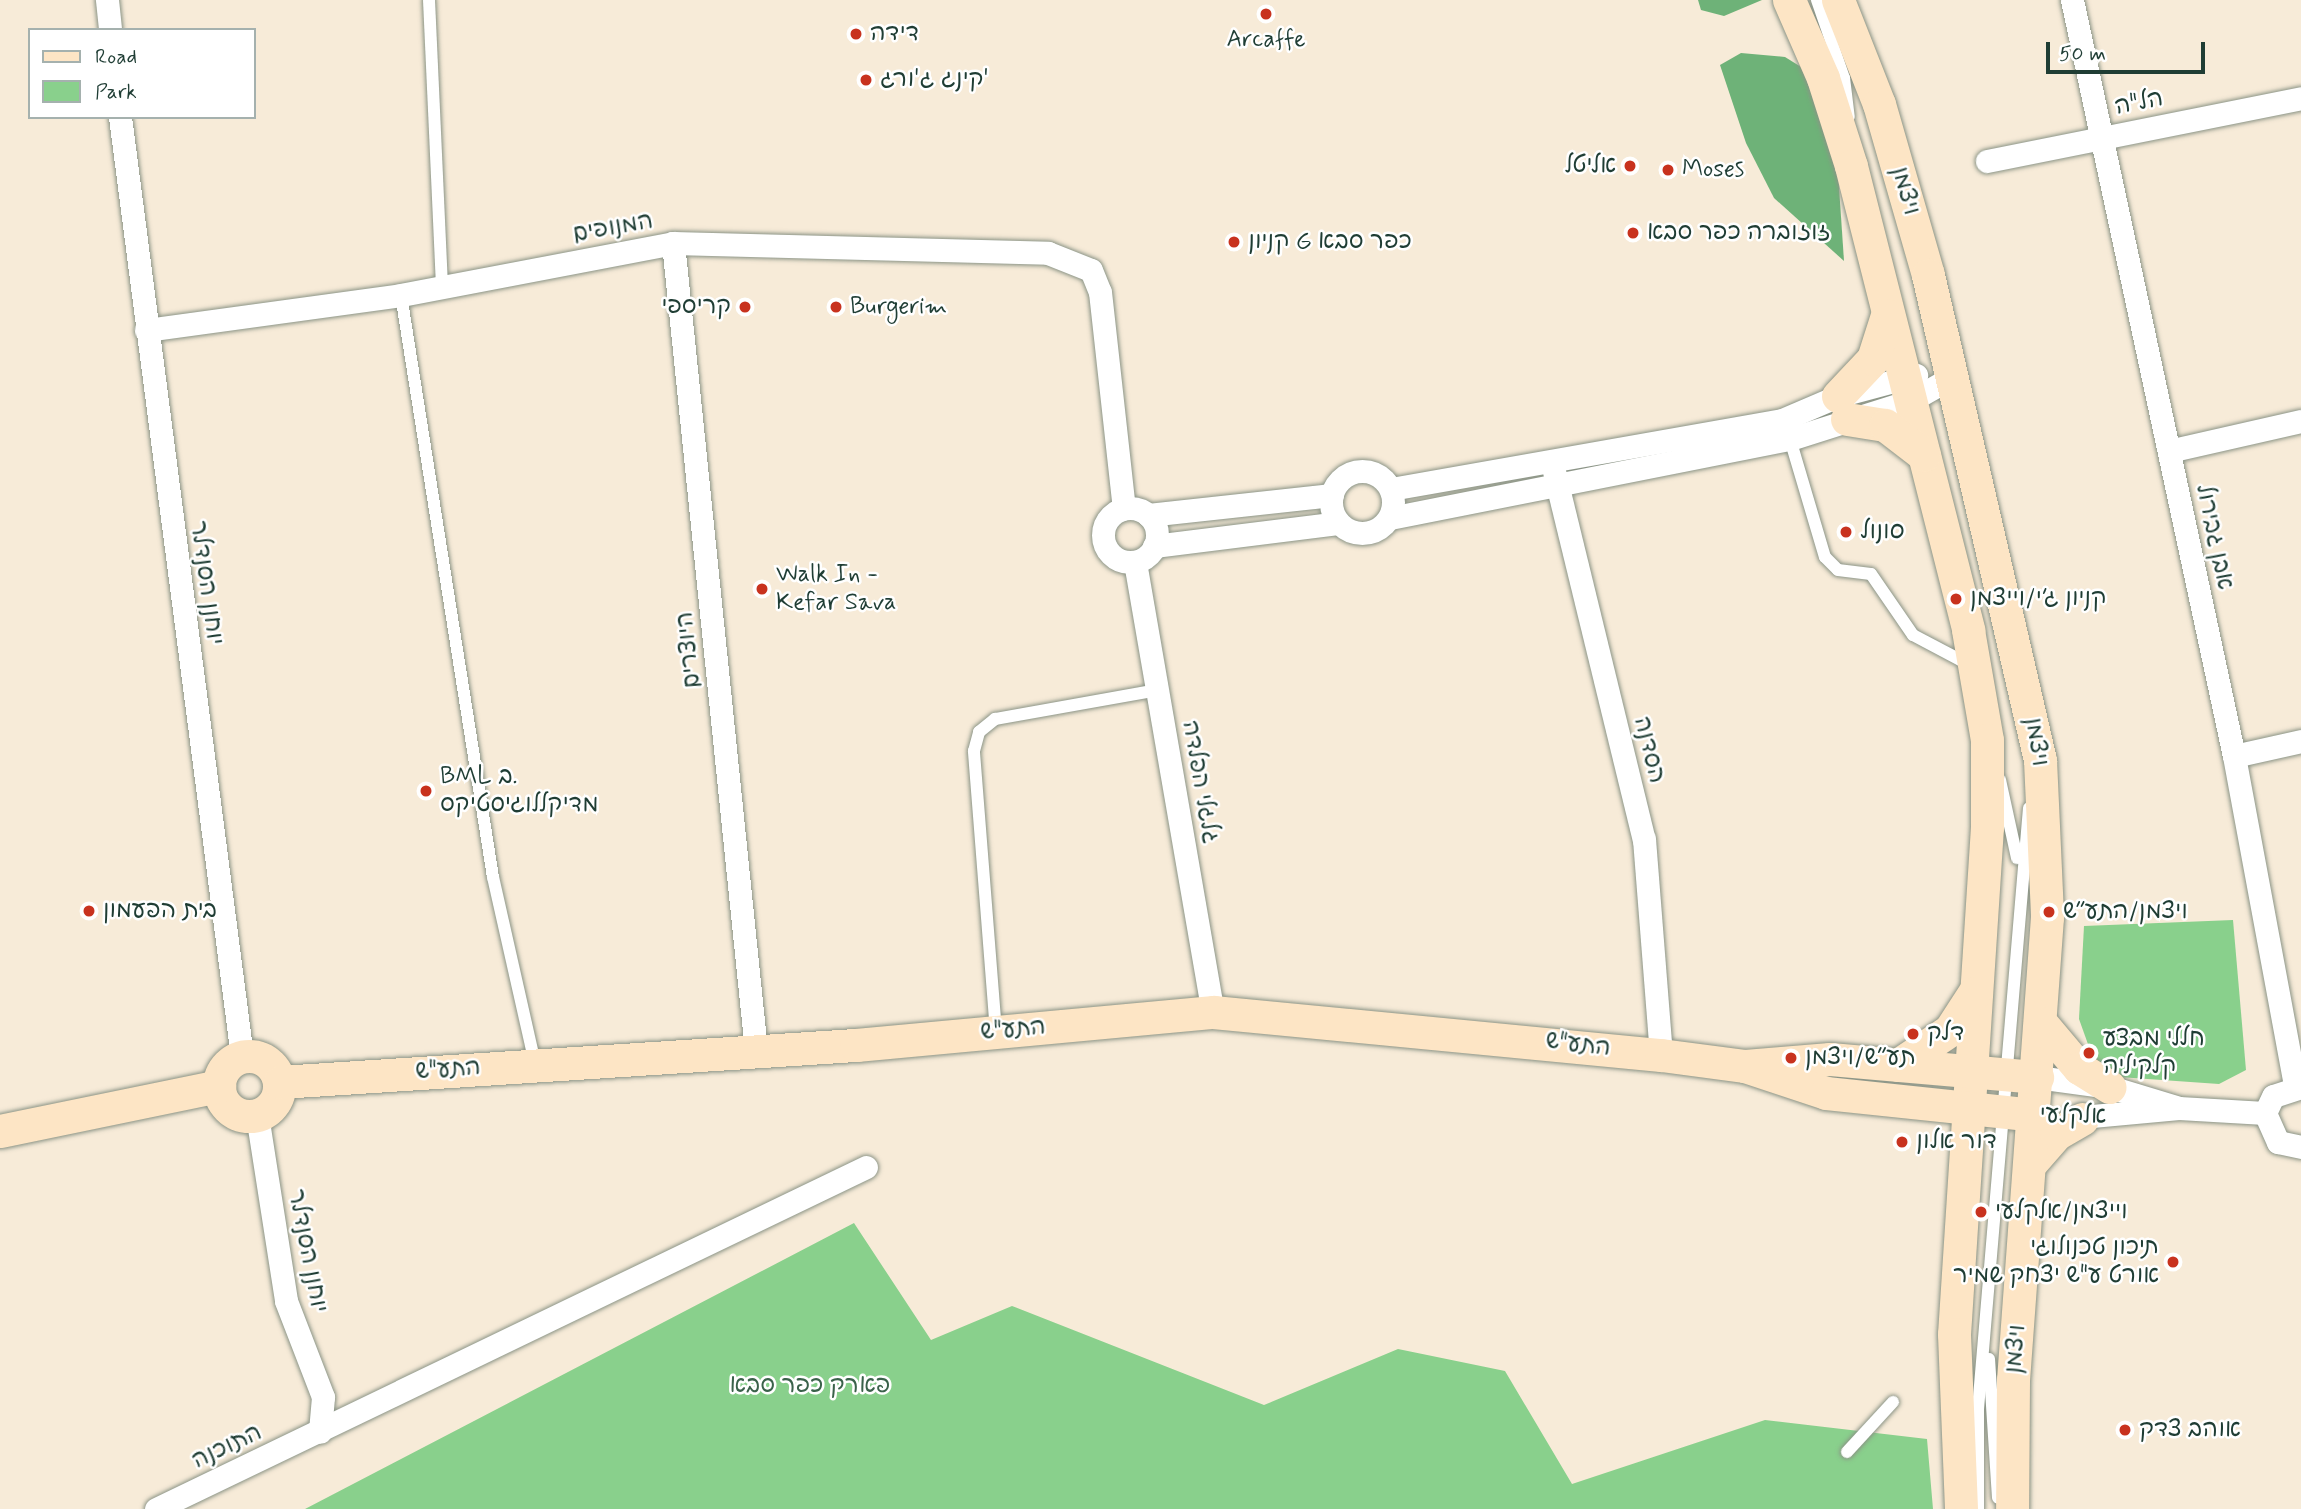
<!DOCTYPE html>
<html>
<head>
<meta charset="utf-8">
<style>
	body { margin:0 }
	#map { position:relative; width:2301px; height:1509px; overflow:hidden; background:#f7ebd8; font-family:Mynerve,"Playpen Sans Hebrew",sans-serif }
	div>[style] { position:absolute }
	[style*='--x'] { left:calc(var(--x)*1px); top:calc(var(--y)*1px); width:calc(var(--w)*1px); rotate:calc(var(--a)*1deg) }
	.green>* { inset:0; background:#89d08c }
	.forest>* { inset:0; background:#6eb278 }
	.roads { filter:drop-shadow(0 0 2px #8b9486) drop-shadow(0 0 2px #8b9486) }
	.lane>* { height:12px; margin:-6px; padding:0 6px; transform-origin:6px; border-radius:6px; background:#fff }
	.street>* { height:23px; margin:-11.5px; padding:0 11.5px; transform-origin:11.5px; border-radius:11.5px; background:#fff }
	.street>.ring { margin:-11.5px; padding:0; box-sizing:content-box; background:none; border:23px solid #fff; border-radius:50% }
	.secondary>* { height:33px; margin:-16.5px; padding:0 16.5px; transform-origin:16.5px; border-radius:16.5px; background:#fde5c5 }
	.secondary>.ring { margin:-16.5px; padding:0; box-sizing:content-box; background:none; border:33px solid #fde5c5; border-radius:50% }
	.dots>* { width:19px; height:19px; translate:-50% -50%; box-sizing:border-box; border:4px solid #fff; border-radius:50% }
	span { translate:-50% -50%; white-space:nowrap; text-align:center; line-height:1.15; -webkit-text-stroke:5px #fff; paint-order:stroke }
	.poi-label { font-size:24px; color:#1f3d34 }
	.left { translate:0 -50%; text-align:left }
	.right { translate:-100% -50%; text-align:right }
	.street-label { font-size:24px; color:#1f3d34 }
	.park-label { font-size:24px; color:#3a624a }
	.legend { position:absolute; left:28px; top:28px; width:228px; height:91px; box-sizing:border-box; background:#fff; border:2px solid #a5b1ae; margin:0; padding:9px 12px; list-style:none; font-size:21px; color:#1f3d34 }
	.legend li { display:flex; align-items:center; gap:14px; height:35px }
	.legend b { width:35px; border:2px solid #a5b1ae }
	.scale { position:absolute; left:2046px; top:42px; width:159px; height:32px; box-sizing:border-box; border:4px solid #1f3d34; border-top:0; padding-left:9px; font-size:21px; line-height:24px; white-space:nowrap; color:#1f3d34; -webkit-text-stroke:5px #fff; paint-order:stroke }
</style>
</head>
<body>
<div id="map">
	<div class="green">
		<i style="clip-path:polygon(2233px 920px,2246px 1070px,2219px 1084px,2119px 1077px,2094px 1061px,2079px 1019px,2084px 926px)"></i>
		<i style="clip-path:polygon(854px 1223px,931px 1340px,1012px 1306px,1264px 1405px,1398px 1349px,1505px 1371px,1572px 1484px,1765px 1420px,1927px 1439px,1933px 1509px,305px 1509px)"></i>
	</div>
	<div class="forest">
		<i style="clip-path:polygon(1698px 0,1762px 0,1724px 16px,1701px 10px)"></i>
		<i style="clip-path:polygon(1741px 53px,1785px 57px,1806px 70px,1838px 172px,1844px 261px,1774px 198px,1746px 143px,1720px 65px)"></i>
	</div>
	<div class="roads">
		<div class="lane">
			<i style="--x:429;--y:0;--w:285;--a:87.4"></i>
			<i style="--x:1817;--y:0;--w:83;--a:70.9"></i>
			<i style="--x:1844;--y:78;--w:39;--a:83"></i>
			<i style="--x:401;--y:295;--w:589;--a:81.02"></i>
			<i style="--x:493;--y:877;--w:191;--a:77.3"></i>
			<i style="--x:1790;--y:439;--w:123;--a:73.5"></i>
			<i style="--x:1825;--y:557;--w:18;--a:45"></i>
			<i style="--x:1838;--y:570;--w:33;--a:7"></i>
			<i style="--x:1871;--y:574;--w:74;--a:55.5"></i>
			<i style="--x:1913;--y:635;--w:64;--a:27.8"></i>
			<i style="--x:2000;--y:780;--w:80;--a:77.7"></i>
			<i style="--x:996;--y:1032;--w:282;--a:-94.5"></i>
			<i style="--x:974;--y:751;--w:20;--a:-75"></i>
			<i style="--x:979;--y:732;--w:21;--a:-39"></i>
			<i style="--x:995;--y:719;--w:165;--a:-10.1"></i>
			<i style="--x:1989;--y:1359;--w:139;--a:86.3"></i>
			<i style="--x:1847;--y:1452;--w:68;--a:-47.4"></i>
			<i style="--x:1978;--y:1509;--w:100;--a:-90"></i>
			<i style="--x:1978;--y:1409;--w:603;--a:-85.15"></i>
		</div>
		<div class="street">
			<i style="--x:107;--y:0;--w:30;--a:84"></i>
			<i style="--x:2072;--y:0;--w:773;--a:77.91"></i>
			<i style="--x:2234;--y:756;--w:336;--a:79.5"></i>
			<i style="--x:120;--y:117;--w:947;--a:82.6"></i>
			<i style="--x:1987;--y:161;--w:320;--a:-11.3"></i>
			<i style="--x:673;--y:243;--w:811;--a:84.13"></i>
			<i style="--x:146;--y:330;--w:257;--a:-7.8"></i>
			<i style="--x:401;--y:295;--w:277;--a:-10.8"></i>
			<i style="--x:673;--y:243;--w:375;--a:1.5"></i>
			<i style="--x:1048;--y:253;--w:46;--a:21.6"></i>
			<i style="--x:1091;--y:270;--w:24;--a:68"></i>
			<i style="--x:1100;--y:292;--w:218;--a:83.7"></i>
			<i style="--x:2169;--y:451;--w:135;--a:-12.8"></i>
			<i style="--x:1552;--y:463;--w:387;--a:76.3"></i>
			<i style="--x:1644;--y:839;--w:217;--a:85.5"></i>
			<i class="ring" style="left:1331px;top:471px;width:39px;height:39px"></i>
			<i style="--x:1391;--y:489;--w:397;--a:-10"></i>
			<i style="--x:1782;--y:420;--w:61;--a:-23.2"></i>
			<i style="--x:1838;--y:396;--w:81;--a:-15.1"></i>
			<i class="ring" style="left:1103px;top:508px;width:31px;height:31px"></i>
			<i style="--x:1148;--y:515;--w:185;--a:-6.2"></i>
			<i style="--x:1390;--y:518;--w:408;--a:-11.2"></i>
			<i style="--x:1790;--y:439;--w:126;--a:-17.6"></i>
			<i style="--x:1910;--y:401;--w:51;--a:-29.6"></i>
			<i style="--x:1154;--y:546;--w:185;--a:-7.1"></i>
			<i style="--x:1135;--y:562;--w:457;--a:80.2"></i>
			<i style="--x:2234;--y:756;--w:69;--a:-12.6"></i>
			<i style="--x:2037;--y:1077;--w:74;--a:7.8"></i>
			<i style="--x:2110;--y:1087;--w:69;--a:16.9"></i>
			<i style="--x:2301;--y:1087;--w:29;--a:162"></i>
			<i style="--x:2273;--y:1096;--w:19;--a:115"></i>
			<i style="--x:2265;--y:1113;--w:32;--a:66"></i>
			<i style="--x:2278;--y:1142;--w:24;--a:12"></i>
			<i style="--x:257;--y:1115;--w:188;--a:81.1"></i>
			<i style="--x:286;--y:1301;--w:103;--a:68.9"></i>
			<i style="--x:323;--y:1397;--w:35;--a:95"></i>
			<i style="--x:2070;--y:1118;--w:109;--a:-5.2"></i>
			<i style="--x:2179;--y:1108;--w:86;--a:3.3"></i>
			<i style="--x:156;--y:1509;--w:788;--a:-25.72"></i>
		</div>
		<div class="secondary">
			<i style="--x:1789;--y:0;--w:85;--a:66.4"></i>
			<i style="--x:1823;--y:78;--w:92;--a:72.3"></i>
			<i style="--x:1851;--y:166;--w:479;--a:75.8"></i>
			<i style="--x:1968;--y:630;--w:112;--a:80.2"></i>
			<i style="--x:1987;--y:740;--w:87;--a:90"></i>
			<i style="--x:1987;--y:827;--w:508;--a:93.72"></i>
			<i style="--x:1954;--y:1334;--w:175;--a:87.7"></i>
			<i style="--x:1838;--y:0;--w:112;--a:68.5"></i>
			<i style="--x:1879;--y:104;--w:178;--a:74"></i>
			<i style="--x:1928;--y:275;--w:498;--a:77"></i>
			<i style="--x:2040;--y:760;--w:157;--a:87.4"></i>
			<i style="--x:2047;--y:917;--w:464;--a:94.2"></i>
			<i style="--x:2013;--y:1380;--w:129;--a:90.4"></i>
			<i style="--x:1838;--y:396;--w:51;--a:-46.6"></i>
			<i style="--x:1873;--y:359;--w:46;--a:-72.3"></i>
			<i style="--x:1847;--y:419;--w:38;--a:9"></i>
			<i style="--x:1885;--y:425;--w:49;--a:37.6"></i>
			<i style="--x:2041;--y:1023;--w:59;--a:49.8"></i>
			<i style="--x:2079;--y:1068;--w:36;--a:32"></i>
			<i class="ring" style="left:219px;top:1056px;width:27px;height:27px"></i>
			<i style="--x:1898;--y:1065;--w:63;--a:-33.9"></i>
			<i style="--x:1950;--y:1030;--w:44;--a:-57"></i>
			<i style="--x:1745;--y:1066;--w:85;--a:-4.7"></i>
			<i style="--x:1830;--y:1059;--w:208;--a:5"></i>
			<i style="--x:280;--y:1082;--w:577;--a:-3.68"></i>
			<i style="--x:856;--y:1045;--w:359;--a:-5.3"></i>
			<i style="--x:1213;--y:1012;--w:450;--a:5.5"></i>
			<i style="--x:1661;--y:1055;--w:85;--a:7.5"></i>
			<i style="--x:1745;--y:1066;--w:85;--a:18.4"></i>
			<i style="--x:1826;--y:1093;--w:209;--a:6"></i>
			<i style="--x:0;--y:1131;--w:224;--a:-11.6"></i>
			<i style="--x:2030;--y:1164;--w:40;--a:-49"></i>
			<i style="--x:2056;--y:1134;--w:30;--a:-30"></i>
		</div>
	</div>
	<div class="dots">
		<i style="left:1266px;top:14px;background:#c8321e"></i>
		<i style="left:856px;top:34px;background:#c8321e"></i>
		<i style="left:866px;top:80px;background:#c8321e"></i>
		<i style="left:1630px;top:166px;background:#c8321e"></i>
		<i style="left:1668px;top:170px;background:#c8321e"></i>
		<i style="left:1633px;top:233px;background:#c8321e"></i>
		<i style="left:1234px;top:242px;background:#c8321e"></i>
		<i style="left:745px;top:307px;background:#c8321e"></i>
		<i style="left:836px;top:307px;background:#c8321e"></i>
		<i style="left:1846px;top:532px;background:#c8321e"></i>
		<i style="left:762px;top:589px;background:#c8321e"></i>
		<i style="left:1956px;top:599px;background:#c8321e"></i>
		<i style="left:426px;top:791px;background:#c8321e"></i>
		<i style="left:89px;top:911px;background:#c8321e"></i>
		<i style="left:2049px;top:912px;background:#c8321e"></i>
		<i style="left:1913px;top:1034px;background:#c8321e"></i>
		<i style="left:2089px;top:1053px;background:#c8321e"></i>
		<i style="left:1791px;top:1058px;background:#c8321e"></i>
		<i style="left:1902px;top:1142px;background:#c8321e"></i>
		<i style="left:1981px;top:1212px;background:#c8321e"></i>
		<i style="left:2173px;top:1262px;background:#c8321e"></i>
		<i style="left:2125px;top:1430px;background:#c8321e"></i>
	</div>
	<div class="poi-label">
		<span class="left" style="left:870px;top:34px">דידה</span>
		<span style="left:1266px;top:40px">Arcaffe</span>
		<span class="left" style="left:880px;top:80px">קינג ג'ורג'</span>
		<span class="right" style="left:1616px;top:166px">אליטל</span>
		<span class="left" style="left:1682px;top:170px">Moses</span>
		<span class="left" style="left:1647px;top:233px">זוזוברה כפר סבא</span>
		<span class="left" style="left:1248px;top:242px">קניון G כפר סבא</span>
		<span class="right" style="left:731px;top:307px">קריספי</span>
		<span class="left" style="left:850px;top:307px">Burgerim</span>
		<span class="left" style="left:1860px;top:532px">סונול</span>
		<span class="left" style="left:776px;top:589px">Walk In -<br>Kefar Sava</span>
		<span class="left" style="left:1970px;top:599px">קניון ג׳י/וייצמן</span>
		<span class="left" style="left:440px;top:791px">BML ב.<br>מדיקללוגיסטיקס</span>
		<span class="left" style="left:103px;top:911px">בית הפעמון</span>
		<span class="left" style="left:2063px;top:912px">ויצמן/התע״ש</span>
		<span class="left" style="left:1927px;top:1034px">דלק</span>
		<span class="left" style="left:2103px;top:1053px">חללי מבצע<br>קלקיליה</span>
		<span class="left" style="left:1805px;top:1058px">תע״ש/ויצמן</span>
		<span class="left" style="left:1916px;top:1142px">דור אלון</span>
		<span class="left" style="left:1995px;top:1212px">וייצמן/אלקלעי</span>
		<span class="right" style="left:2159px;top:1262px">תיכון טכנולוגי<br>אורט ע"ש יצחק שמיר</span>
		<span class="left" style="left:2139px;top:1430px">אוהב צדק</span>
	</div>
	<div class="street-label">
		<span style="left:2139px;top:103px;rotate:-11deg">הל"ה</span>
		<span style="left:1905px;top:191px;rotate:74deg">ויצמן</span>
		<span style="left:613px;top:228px;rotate:-10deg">המנופים</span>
		<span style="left:2214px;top:537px;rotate:78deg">אבן גבירול</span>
		<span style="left:206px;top:583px;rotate:82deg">יוחנן הסנדלר</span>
		<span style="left:689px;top:650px;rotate:-96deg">היוצרים</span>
		<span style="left:2036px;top:742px;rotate:81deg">ויצמן</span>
		<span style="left:1649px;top:750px;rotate:76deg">הסדנה</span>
		<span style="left:1200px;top:782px;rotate:80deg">גלגלי הפלדה</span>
		<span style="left:1013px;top:1030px;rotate:-5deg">התע"ש</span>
		<span style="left:1578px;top:1045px;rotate:7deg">התע"ש</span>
		<span style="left:448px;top:1070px;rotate:-4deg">התע"ש</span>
		<span style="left:2073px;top:1116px;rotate:1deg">אלקלעי</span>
		<span style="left:307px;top:1251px;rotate:79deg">יוחנן הסנדלר</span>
		<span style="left:2016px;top:1349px;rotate:-85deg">ויצמן</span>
		<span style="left:227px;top:1447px;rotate:-25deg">התוכנה</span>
	</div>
	<div class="park-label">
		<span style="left:810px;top:1386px">פארק כפר סבא</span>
	</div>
	<ul class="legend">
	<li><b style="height:9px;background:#fde5c5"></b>Road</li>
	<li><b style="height:19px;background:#89d08c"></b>Park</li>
	</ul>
	<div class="scale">50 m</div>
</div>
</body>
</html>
